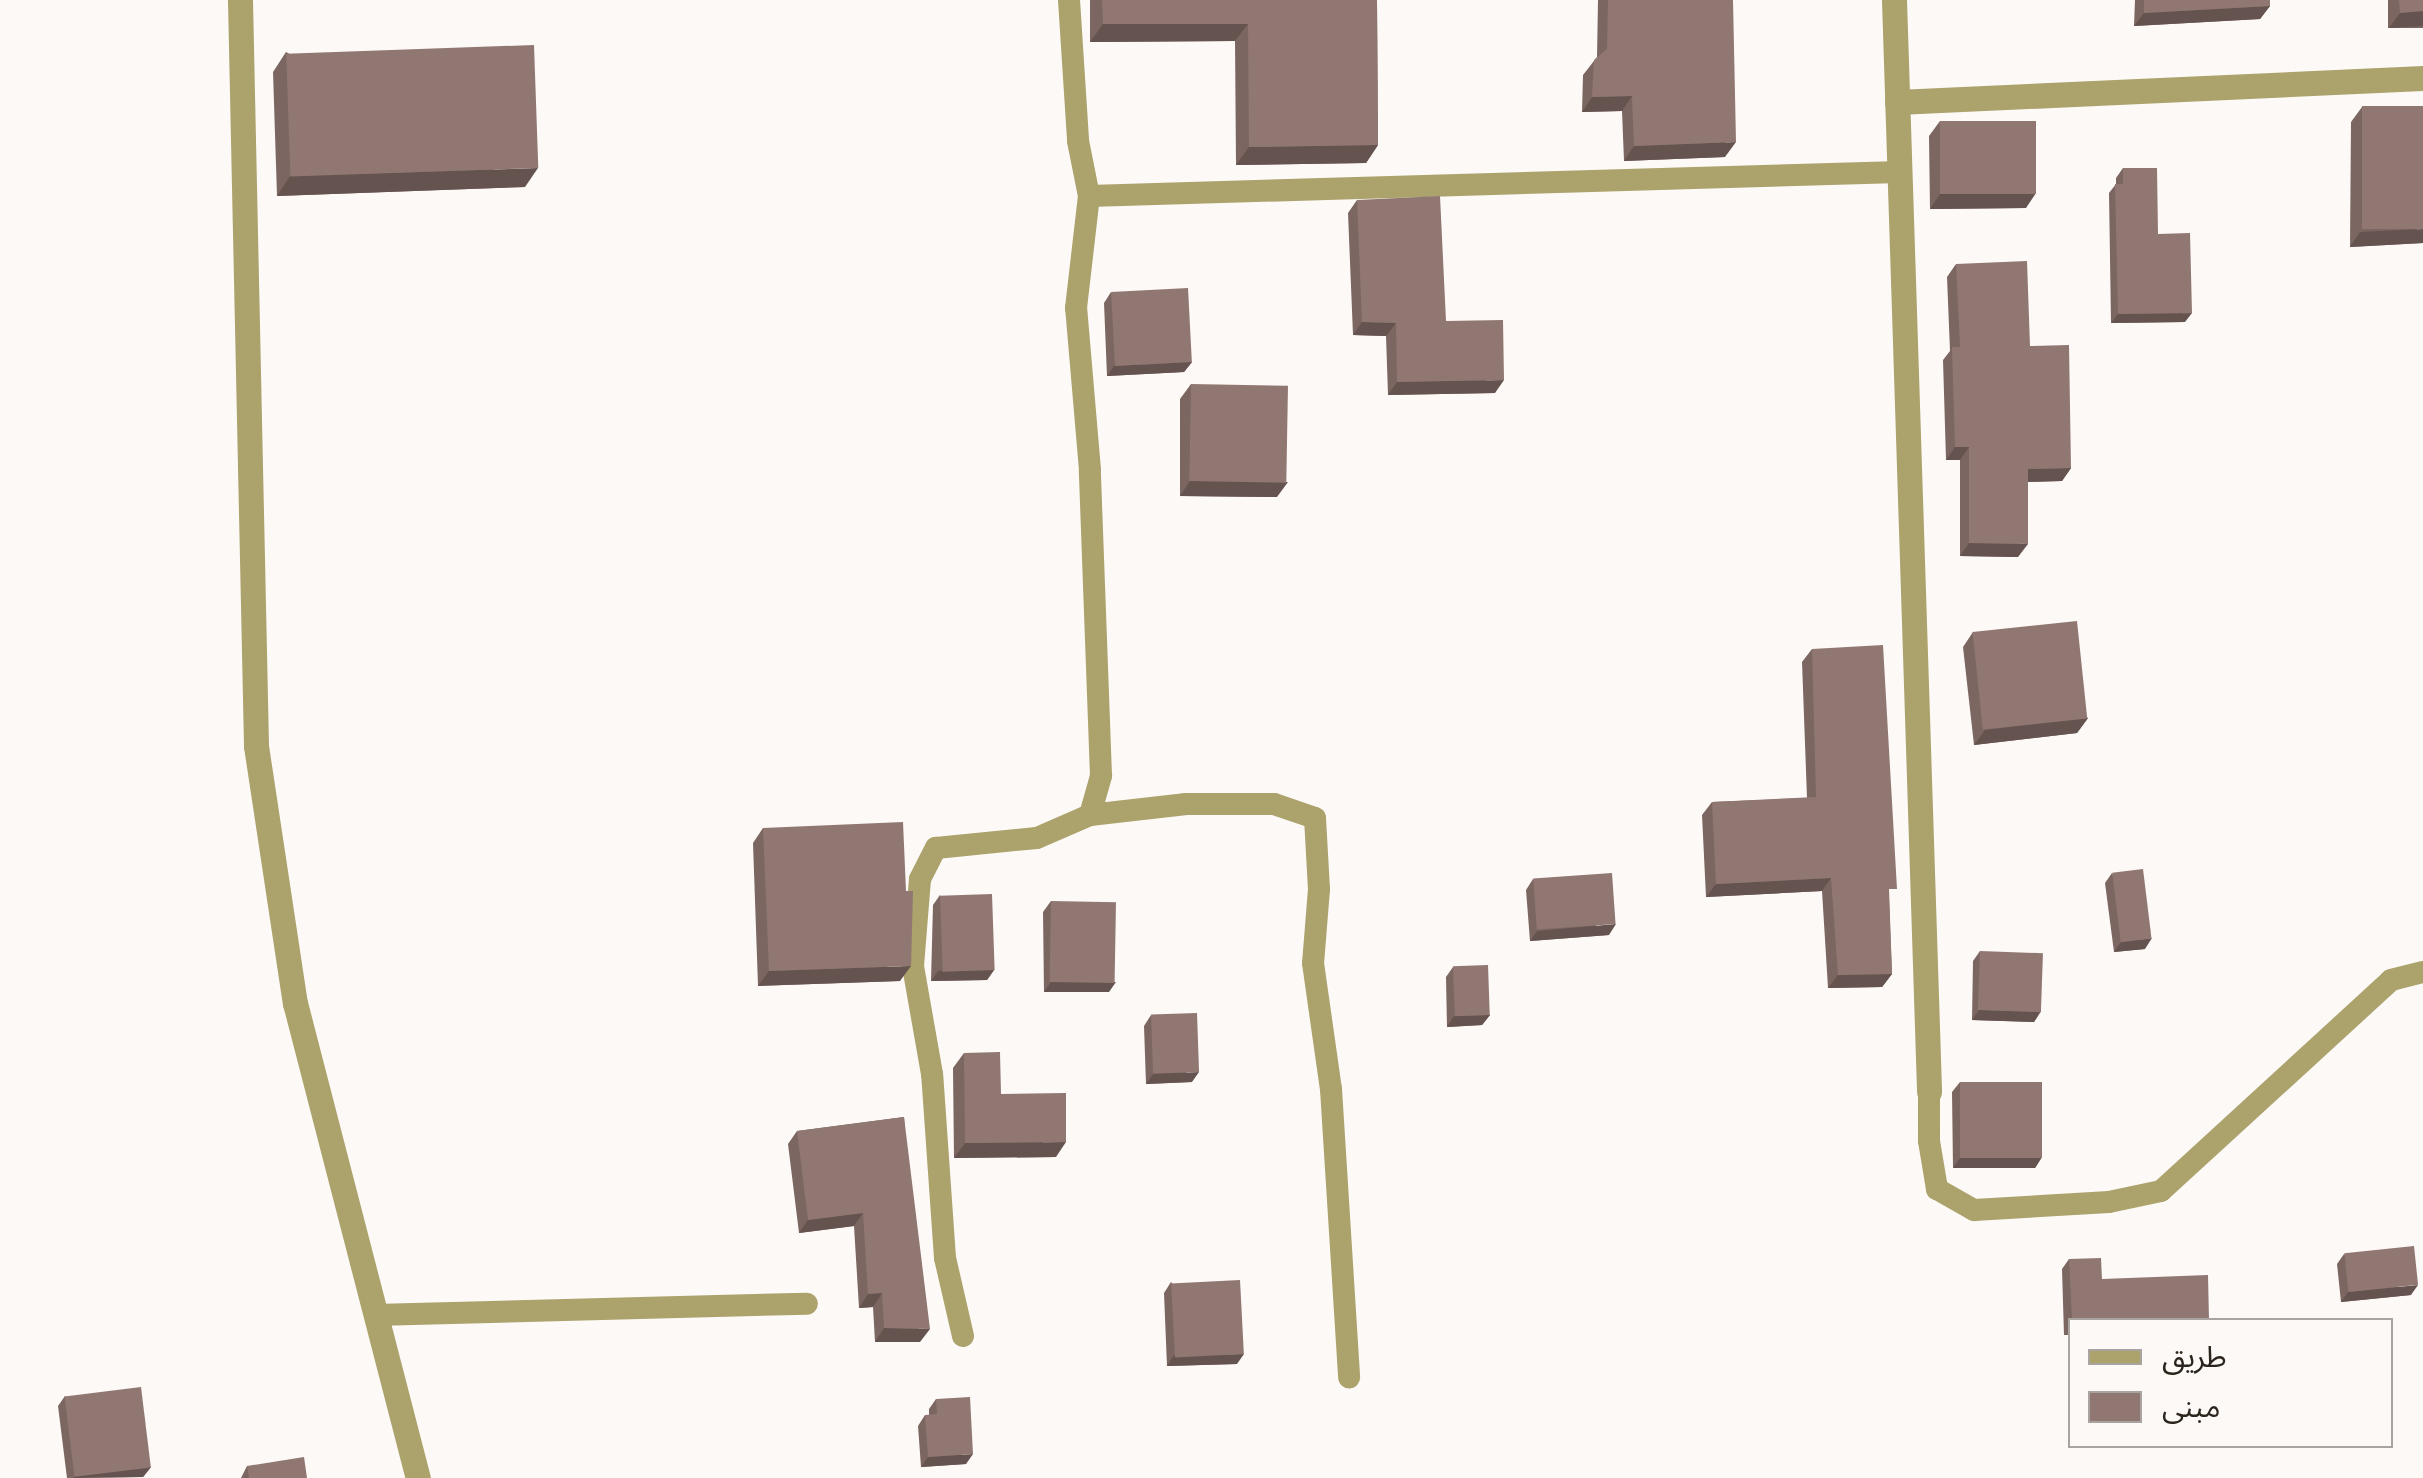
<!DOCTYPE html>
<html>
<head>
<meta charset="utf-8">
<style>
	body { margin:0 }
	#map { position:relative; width:2423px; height:1478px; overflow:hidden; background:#fdf9f6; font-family:Roboto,"Noto Sans Arabic",sans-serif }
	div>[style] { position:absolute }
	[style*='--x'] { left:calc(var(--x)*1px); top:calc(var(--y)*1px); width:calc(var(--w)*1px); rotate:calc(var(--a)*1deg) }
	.service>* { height:22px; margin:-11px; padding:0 11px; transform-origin:11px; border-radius:11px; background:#aba26c }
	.minor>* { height:25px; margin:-12.5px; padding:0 12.5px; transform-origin:12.5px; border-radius:12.5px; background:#aba26c }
	.wall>* { inset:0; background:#7c6662; transform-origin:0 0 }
	.shaded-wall>* { inset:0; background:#655350 }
	.building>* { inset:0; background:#907772; transform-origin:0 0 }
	span { translate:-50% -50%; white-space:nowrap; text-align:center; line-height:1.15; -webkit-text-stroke:10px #fdf9f6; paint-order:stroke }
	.legend { position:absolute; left:2068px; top:1318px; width:325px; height:130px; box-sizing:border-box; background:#fdf9f6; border:2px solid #a9a4a0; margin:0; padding:12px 18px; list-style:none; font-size:30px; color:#2c251e }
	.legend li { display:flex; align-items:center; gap:20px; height:50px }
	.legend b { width:50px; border:2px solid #a9a4a0 }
</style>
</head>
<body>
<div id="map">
	<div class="service">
		<i style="--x:1069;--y:0;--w:141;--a:86.3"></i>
		<i style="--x:1078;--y:141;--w:56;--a:78.7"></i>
		<i style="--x:1089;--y:196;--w:811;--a:-1.7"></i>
		<i style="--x:1090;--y:815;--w:97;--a:-6.5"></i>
		<i style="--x:1186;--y:804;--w:88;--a:0"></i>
		<i style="--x:1274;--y:804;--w:43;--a:18.9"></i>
		<i style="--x:1315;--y:818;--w:71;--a:86.8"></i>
		<i style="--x:1319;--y:889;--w:74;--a:94.6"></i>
		<i style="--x:1313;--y:963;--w:127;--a:81.9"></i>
		<i style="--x:1331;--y:1089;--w:289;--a:86.4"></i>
		<i style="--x:1929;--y:1091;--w:50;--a:90"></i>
		<i style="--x:1929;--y:1141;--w:49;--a:80.5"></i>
		<i style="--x:1937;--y:1189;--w:43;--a:29.6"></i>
		<i style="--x:1974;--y:1210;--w:135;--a:-3.4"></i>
		<i style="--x:2109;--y:1202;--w:53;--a:-11.9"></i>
		<i style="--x:2161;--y:1191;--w:312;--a:-42.5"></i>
		<i style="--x:2391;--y:980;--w:33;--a:-14"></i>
		<i style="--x:375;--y:1315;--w:432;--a:-1.5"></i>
		<i style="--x:963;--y:1336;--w:80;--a:-103"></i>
		<i style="--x:945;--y:1258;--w:184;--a:-94"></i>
		<i style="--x:932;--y:1074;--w:110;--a:-100"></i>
		<i style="--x:913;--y:966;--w:87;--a:-85.4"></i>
		<i style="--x:920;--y:879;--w:35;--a:-63"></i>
		<i style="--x:936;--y:848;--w:101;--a:-5.7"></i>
		<i style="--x:1037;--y:838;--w:58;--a:-23.5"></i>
		<i style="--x:1090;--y:815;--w:41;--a:-74.2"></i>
		<i style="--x:1101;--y:776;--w:306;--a:-92.1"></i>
		<i style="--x:1090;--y:470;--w:163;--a:-94.9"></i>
		<i style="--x:1076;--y:308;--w:113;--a:-83.4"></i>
	</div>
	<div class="minor">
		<i style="--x:240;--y:0;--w:746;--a:88.77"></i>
		<i style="--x:256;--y:746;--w:260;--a:81.4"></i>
		<i style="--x:295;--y:1003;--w:491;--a:75.5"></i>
		<i style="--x:1894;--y:0;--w:1092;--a:88.16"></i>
		<i style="--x:1897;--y:102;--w:527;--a:-2.61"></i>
	</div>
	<div class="wall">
		<i style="clip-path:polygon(1090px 0,1377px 0,1378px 145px,1366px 163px,1236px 165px,1235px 41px,1090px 42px)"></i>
		<i style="clip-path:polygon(1598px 0,1733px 0,1725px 157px,1624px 161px,1622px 111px,1582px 112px,1583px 75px,1597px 57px)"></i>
		<i style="clip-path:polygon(2135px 0,2270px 0,2270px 6px,2260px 19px,2134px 26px)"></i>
		<i style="left:2388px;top:0;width:35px;height:28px"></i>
		<i style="clip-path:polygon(286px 52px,525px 187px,277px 196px,273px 72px)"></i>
		<i style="clip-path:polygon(2362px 107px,2423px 243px,2350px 247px,2351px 122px)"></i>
		<i style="clip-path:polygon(1940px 121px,2026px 208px,1930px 209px,1929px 136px)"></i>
		<i style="clip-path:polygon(2123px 168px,2158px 234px,2185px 322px,2111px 323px,2109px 193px,2116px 184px,2116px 178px)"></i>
		<i style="clip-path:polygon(1357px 200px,1446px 321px,1495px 393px,1388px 395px,1386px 336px,1353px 335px,1348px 213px)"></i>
		<i style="clip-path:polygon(1956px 264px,2030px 346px,2071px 468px,2062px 481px,2028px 482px,2018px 557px,1960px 556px,1960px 460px,1946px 460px,1943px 360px,1950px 351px,1947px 277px)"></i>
		<i style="clip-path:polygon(1111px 292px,1192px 362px,1184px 372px,1107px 376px,1104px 303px)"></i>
		<i style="clip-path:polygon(1191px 384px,1277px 497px,1180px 496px,1180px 399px)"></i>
		<i style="clip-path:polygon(1973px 632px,2088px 718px,2077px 733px,1974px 745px,1963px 647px)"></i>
		<i style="clip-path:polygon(1812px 649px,1889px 900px,1892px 974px,1882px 987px,1828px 988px,1822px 891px,1706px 897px,1702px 815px,1712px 802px,1807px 798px,1802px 662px)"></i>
		<i style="clip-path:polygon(763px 828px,900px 981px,758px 986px,753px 843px)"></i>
		<i style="clip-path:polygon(2112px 873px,2145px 949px,2114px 952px,2105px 883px)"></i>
		<i style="clip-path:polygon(1533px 879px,1609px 935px,1530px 941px,1526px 890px)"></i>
		<i style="clip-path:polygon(940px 895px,994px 970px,987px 980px,931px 981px,933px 905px)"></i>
		<i style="clip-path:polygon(1051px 901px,1109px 992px,1044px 992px,1043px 912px)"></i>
		<i style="clip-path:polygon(1980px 951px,2041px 1011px,2034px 1022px,1972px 1020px,1973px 961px)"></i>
		<i style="clip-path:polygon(1453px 967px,1490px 1015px,1482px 1025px,1447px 1027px,1446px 977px)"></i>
		<i style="clip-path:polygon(1151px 1015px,1192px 1082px,1146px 1084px,1144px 1026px)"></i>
		<i style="clip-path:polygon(964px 1053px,1001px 1094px,1056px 1157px,954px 1158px,953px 1068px)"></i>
		<i style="clip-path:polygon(1960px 1082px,2042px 1157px,2035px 1168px,1953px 1168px,1952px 1092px)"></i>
		<i style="clip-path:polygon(904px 1117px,920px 1342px,875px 1342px,873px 1307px,859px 1308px,854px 1226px,799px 1233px,788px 1144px,797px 1131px)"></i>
		<i style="clip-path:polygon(2344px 1254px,2411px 1295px,2341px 1302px,2337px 1264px)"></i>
		<i style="clip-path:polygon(2069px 1259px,2102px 1279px,2209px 1320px,2070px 1320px,2070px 1335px,2064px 1335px,2062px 1269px)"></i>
		<i style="clip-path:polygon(1171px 1282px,1237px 1364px,1167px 1366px,1164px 1293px)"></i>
		<i style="clip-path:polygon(65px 1396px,151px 1467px,143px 1477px,67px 1478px,58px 1406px)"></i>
		<i style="clip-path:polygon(936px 1399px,966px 1464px,921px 1467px,918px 1426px,925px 1415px,929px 1415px,929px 1409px)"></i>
		<i style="clip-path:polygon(247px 1466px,307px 1478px,241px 1478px)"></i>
	</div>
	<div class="shaded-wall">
		<i style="clip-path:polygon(2270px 6px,2260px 19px,2134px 26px,2144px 13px)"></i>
		<i style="clip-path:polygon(2423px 11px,2423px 26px,2389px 28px,2400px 13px)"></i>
		<i style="clip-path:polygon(1103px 24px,1248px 24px,1235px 41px,1090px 42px)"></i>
		<i style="clip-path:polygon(1632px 96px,1622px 111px,1582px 112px,1592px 97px)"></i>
		<i style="clip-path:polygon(1736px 142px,1725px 157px,1624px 161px,1634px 146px)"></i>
		<i style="clip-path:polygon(1378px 145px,1366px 163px,1236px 165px,1249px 147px)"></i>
		<i style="clip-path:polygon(538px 168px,525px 187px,277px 196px,290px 176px)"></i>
		<i style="clip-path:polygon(2036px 193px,2026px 208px,1930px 209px,1940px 194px)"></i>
		<i style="clip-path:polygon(2423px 229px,2423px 243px,2350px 247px,2360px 232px)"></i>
		<i style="clip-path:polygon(2192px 313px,2185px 322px,2111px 323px,2118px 314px)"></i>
		<i style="clip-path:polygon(1362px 322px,1396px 323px,1386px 336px,1353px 335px)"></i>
		<i style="clip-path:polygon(1192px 362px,1184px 372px,1107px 376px,1114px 366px)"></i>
		<i style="clip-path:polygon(1504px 380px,1495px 393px,1388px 395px,1397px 382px)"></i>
		<i style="clip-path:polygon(1955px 447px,1969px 447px,1960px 460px,1946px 460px)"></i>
		<i style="clip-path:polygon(2071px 468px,2062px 481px,2019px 482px,2028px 469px)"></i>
		<i style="clip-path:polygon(1190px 481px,1288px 482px,1277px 497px,1180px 496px)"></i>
		<i style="clip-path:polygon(1969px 543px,2028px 544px,2018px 557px,1960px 556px)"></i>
		<i style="clip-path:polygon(2088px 718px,2077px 733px,1974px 745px,1985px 730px)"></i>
		<i style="clip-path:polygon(1831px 878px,1822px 891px,1706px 897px,1716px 884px)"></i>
		<i style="clip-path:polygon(1616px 924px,1609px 935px,1530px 941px,1537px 931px)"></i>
		<i style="clip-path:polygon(2152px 938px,2145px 949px,2114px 952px,2121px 942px)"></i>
		<i style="clip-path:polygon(911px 966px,900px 981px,758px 986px,769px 971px)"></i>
		<i style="clip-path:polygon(994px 970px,987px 980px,931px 981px,938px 971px)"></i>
		<i style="clip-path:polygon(1892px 974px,1882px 987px,1828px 988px,1838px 975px)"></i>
		<i style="clip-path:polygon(1051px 982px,1116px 982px,1109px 992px,1044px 992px)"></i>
		<i style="clip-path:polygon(1979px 1010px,2041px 1011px,2034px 1022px,1972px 1020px)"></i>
		<i style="clip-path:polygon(1490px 1015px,1482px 1025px,1447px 1027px,1454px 1016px)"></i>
		<i style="clip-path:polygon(1199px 1072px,1192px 1082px,1146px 1084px,1153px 1074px)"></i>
		<i style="clip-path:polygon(1066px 1142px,1056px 1157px,954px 1158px,965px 1143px)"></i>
		<i style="clip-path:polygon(2042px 1157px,2035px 1168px,1953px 1168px,1960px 1158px)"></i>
		<i style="clip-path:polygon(863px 1213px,854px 1226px,799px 1233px,808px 1220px)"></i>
		<i style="clip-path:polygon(2418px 1285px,2411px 1295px,2341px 1302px,2348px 1292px)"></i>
		<i style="clip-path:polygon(882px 1293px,873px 1307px,859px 1308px,868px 1294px)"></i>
		<i style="clip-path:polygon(884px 1328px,930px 1329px,920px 1342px,875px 1342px)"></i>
		<i style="clip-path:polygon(1244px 1354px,1237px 1364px,1167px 1366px,1174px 1355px)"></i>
		<i style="clip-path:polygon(973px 1454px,966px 1464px,921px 1467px,928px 1457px)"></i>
		<i style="clip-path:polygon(151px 1467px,143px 1477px,73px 1478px,75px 1476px)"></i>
	</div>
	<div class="building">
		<i style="clip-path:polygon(1102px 0,1377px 0,1378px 145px,1249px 147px,1248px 24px,1103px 24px)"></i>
		<i style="clip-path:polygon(1608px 0,1733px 0,1736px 142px,1634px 146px,1632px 96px,1592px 97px,1594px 60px,1607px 49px)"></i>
		<i style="clip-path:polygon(2144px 0,2270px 0,2270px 6px,2144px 13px)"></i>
		<i style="clip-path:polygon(2399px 0,2423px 0,2423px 11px,2400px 13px)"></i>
		<i style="left:534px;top:45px;width:123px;height:248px;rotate:88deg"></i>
		<i style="left:2423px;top:106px;width:123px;height:61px;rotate:90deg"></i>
		<i style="left:1940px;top:121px;width:96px;height:73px"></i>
		<i style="clip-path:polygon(2123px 168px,2157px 168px,2158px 234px,2190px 233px,2192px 313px,2118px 314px,2115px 184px,2123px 184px)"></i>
		<i style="clip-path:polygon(1440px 196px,1446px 321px,1503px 320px,1504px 380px,1397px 382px,1396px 323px,1362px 322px,1357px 200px)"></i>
		<i style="clip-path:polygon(2027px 261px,2030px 346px,2069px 345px,2071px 468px,2028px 469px,2028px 544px,1969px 543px,1969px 447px,1955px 447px,1952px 347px,1960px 347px,1956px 264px)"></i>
		<i style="left:1188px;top:288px;width:74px;height:77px;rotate:87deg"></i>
		<i style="left:1191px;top:384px;width:97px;height:97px;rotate:1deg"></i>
		<i style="left:2077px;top:621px;width:98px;height:105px;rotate:84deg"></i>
		<i style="clip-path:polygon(1883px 645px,1897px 889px,1889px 889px,1892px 974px,1838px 975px,1831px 878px,1716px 884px,1712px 802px,1816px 797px,1812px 649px)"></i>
		<i style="clip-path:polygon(903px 822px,906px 891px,913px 891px,911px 966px,769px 971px,763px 828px)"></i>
		<i style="left:2143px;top:869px;width:70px;height:31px;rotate:83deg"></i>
		<i style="left:1612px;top:873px;width:51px;height:79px;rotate:86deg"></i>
		<i style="left:992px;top:894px;width:76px;height:52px;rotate:88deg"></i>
		<i style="left:1051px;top:901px;width:65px;height:81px;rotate:1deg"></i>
		<i style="left:1980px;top:951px;width:63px;height:59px;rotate:2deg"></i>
		<i style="left:1488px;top:965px;width:50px;height:35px;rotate:88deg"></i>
		<i style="left:1197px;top:1013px;width:59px;height:46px;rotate:88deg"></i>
		<i style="clip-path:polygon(1000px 1052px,1001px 1094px,1066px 1093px,1066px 1142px,965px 1143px,964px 1053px)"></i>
		<i style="left:1960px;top:1082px;width:82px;height:76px"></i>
		<i style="clip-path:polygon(904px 1117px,930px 1329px,884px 1328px,882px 1293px,868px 1294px,863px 1213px,808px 1220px,797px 1131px)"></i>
		<i style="left:2414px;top:1246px;width:39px;height:70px;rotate:84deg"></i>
		<i style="clip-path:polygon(2101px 1258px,2102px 1279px,2208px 1275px,2209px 1320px,2072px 1320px,2069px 1259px)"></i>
		<i style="left:1240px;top:1280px;width:74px;height:69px;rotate:87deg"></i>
		<i style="left:141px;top:1387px;width:81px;height:77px;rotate:83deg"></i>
		<i style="clip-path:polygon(970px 1397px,973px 1454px,928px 1457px,925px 1415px,937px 1414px,936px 1399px)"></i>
		<i style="clip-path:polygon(304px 1457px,307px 1478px,249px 1478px,247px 1466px)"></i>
	</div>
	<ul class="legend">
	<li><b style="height:12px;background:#aba26c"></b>طريق</li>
	<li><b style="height:28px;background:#907772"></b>مبنى</li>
	</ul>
</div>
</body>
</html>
